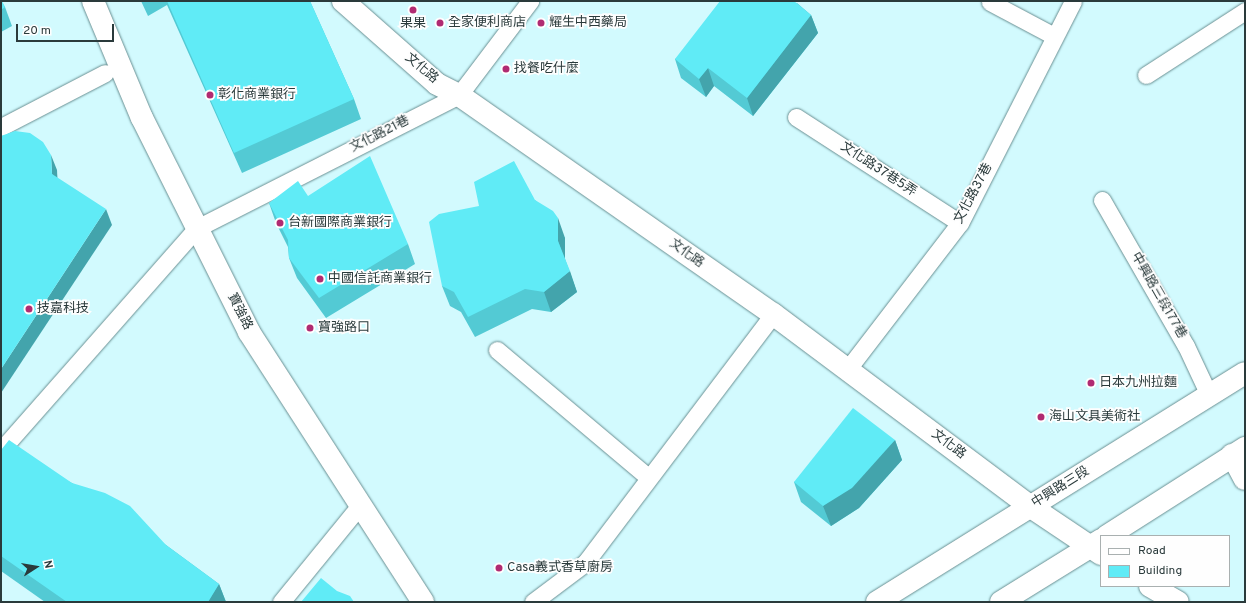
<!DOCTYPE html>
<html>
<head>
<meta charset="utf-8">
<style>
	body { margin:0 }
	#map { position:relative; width:1246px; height:603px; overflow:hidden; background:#d2fafe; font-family:Overpass,"Noto Sans TC",sans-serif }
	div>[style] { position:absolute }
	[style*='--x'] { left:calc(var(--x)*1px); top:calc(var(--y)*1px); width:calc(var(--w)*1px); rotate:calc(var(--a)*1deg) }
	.roads { filter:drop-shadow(0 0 1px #698f92) drop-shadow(0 0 1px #698f92) }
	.service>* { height:17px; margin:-8.5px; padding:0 8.5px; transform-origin:8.5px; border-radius:8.5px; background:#fff }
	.minor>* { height:22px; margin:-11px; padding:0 11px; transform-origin:11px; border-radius:11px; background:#fff }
	.tertiary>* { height:22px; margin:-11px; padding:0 11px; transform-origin:11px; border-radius:11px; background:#fff }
	.wall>* { inset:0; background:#53cad4 }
	.shaded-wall>* { inset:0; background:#43a4ac }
	.building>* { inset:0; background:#60ebf6 }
	.dots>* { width:11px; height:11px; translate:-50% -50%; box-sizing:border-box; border:2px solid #fefefe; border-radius:50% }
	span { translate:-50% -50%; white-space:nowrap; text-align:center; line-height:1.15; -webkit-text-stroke:3.5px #fefefe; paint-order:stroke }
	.poi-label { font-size:13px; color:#2a3a3b }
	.left { translate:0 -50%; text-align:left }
	.street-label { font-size:13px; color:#2a3a3b }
	.frame { position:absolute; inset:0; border:2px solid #2a3a3b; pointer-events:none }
	.legend { position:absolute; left:1100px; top:535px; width:130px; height:52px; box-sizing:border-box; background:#fefefe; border:1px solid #a9b0b0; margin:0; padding:5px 7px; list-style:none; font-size:12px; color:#2a3a3b }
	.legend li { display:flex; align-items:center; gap:8px; height:20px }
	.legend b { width:20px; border:1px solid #a9b0b0 }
	.north { position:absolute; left:16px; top:547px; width:40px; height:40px; -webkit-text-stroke:3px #fefefe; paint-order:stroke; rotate:78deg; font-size:11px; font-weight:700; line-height:16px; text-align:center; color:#2a3a3b }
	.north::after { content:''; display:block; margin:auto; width:14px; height:18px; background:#2a3a3b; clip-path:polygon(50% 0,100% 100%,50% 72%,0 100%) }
	.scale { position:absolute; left:16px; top:24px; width:98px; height:18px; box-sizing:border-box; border:2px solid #2a3a3b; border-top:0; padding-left:5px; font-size:12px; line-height:14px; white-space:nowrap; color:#2a3a3b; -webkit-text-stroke:3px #fefefe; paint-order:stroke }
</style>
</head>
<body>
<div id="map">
	<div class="roads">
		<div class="service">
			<i style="--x:990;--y:2;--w:72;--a:28"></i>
			<i style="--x:1146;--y:75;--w:118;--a:-32.9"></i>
			<i style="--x:796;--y:117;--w:195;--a:32.9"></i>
			<i style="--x:1;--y:127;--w:117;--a:-27.4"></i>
			<i style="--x:1102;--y:200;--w:168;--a:60.1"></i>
			<i style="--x:1186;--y:346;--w:54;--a:64.9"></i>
			<i style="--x:497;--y:350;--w:197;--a:40.1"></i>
			<i style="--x:847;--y:370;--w:185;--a:-52.5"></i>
			<i style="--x:960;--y:223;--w:249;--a:-63"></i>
			<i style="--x:1;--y:450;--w:296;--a:-48.6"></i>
			<i style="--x:197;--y:228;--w:294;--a:-26.9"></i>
			<i style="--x:459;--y:95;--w:118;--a:-52.9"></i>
			<i style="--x:281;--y:602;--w:125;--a:-50.8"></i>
			<i style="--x:533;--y:602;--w:65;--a:-36.9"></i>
			<i style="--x:585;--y:563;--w:312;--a:-52.9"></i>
		</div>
		<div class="minor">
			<i style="--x:343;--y:1;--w:125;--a:41.4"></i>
			<i style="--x:437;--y:84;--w:25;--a:27"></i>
			<i style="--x:459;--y:95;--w:383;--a:34.9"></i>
			<i style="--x:773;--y:314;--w:322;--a:36.8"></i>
			<i style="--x:1031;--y:507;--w:84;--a:33.9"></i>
			<i style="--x:1232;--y:455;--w:27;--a:62"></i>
			<i style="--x:1150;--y:586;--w:32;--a:30"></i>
		</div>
		<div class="tertiary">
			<i style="--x:93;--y:1;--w:127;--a:67.3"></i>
			<i style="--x:142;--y:118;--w:239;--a:63.4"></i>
			<i style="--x:249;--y:332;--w:321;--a:57.2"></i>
			<i style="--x:1107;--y:536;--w:164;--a:-32.5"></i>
			<i style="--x:877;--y:602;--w:433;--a:-31.9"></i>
			<i style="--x:1001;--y:602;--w:118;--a:-31.8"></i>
		</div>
	</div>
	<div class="wall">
		<i style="clip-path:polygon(1px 1px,5px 7px,12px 26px,1px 32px)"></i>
		<i style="clip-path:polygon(141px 1px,310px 1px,354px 99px,361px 119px,242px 173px,167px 5px,148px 16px)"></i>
		<i style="clip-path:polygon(797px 3px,811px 15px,818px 33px,753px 116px,714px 86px,706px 97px,681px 78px,675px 59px)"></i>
		<i style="clip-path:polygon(308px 196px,408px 244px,415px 264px,326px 318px,297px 278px,289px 258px,288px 247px,276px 223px,269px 203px)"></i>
		<i style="clip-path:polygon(535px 200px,565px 238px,565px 259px,577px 292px,551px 312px,532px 309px,475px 337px,461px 312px,450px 306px,442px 286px)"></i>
		<i style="clip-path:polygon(895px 440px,902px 460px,859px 508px,831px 526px,801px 502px,794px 482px)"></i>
		<i style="clip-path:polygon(1px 450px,72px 483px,166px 545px,219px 584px,226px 602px,45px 602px,1px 571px)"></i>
	</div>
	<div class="shaded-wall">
		<i style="clip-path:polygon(811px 15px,818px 33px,753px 116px,747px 98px)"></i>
		<i style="clip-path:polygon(708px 68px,714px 86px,706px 97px,699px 79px)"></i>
		<i style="clip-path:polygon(51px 155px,57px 170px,58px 190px,52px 174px)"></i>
		<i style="clip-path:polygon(106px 209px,112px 225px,1px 393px,1px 369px)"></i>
		<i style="clip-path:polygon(558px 218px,565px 238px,565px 261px,558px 241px)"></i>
		<i style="clip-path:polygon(570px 271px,577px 292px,551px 312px,544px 292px)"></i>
		<i style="clip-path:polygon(895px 440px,902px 460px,859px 508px,831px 526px,823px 506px)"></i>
		<i style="clip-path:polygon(219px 584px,226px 602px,208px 602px)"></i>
	</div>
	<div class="building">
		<i style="clip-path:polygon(1px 1px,2px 1px,5px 7px,1px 10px)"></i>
		<i style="clip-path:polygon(167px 1px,310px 1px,354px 99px,234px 153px)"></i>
		<i style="clip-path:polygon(720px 1px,794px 1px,811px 15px,747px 98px,708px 68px,699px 79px,675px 59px)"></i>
		<i style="clip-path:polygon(15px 131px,30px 133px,43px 142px,51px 155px,52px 174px,106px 209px,1px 369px,1px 136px)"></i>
		<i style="clip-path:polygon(370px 156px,408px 244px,319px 298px,289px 258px,288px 240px,269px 203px,298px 181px,308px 196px)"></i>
		<i style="clip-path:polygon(514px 161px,535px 200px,553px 211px,558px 218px,558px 241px,570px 271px,544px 292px,525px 289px,468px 317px,454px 292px,442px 286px,429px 222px,439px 214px,479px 206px,474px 182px)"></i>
		<i style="clip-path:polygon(853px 408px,895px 440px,852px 488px,823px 506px,794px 482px)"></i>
		<i style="clip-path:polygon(9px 440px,72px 483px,105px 493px,130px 506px,166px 545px,219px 584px,208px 602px,67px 602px,1px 556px,1px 450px)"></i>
		<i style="clip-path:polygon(321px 578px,337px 591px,350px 596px,354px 602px,301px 602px)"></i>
	</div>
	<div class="dots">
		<i style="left:413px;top:10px;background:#b02b72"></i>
		<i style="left:440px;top:23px;background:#b02b72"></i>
		<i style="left:541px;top:23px;background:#b02b72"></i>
		<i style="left:506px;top:69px;background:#b02b72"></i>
		<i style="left:210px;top:95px;background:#b02b72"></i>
		<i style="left:280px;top:223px;background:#b02b72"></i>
		<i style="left:320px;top:279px;background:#b02b72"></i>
		<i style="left:29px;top:309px;background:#b02b72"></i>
		<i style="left:310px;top:328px;background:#b02b72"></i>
		<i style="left:1091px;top:383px;background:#b02b72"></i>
		<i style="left:1041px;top:417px;background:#b02b72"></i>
		<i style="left:499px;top:568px;background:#b02b72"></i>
	</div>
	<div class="poi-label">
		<span class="left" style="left:448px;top:23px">全家便利商店</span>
		<span class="left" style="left:549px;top:23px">耀生中西藥局</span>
		<span style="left:413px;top:24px">果果</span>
		<span class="left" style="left:514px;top:69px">找餐吃什麼</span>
		<span class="left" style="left:218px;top:95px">彰化商業銀行</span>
		<span class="left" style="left:288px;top:223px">台新國際商業銀行</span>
		<span class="left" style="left:328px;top:279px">中國信託商業銀行</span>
		<span class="left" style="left:37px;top:309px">技嘉科技</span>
		<span class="left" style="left:318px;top:328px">寶強路口</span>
		<span class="left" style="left:1099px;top:383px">日本九州拉麵</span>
		<span class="left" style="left:1049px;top:417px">海山文具美術社</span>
		<span class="left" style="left:507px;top:568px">Casa義式香草廚房</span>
	</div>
	<div class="street-label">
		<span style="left:421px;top:69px;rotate:40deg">文化路</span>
		<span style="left:380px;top:135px;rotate:-27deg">文化路21巷</span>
		<span style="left:878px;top:170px;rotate:33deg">文化路37巷5弄</span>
		<span style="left:974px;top:194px;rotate:-62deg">文化路37巷</span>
		<span style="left:686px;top:254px;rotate:35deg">文化路</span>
		<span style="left:1158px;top:296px;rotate:60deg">中興路三段177巷</span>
		<span style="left:239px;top:312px;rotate:63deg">寶強路</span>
		<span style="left:948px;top:445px;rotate:37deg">文化路</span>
		<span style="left:1061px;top:488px;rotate:-32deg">中興路三段</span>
	</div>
	<div class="frame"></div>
	<ul class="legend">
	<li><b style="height:5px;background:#fff"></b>Road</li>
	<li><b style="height:11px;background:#60ebf6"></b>Building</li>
	</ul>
	<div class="north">N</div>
	<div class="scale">20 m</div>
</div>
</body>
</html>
